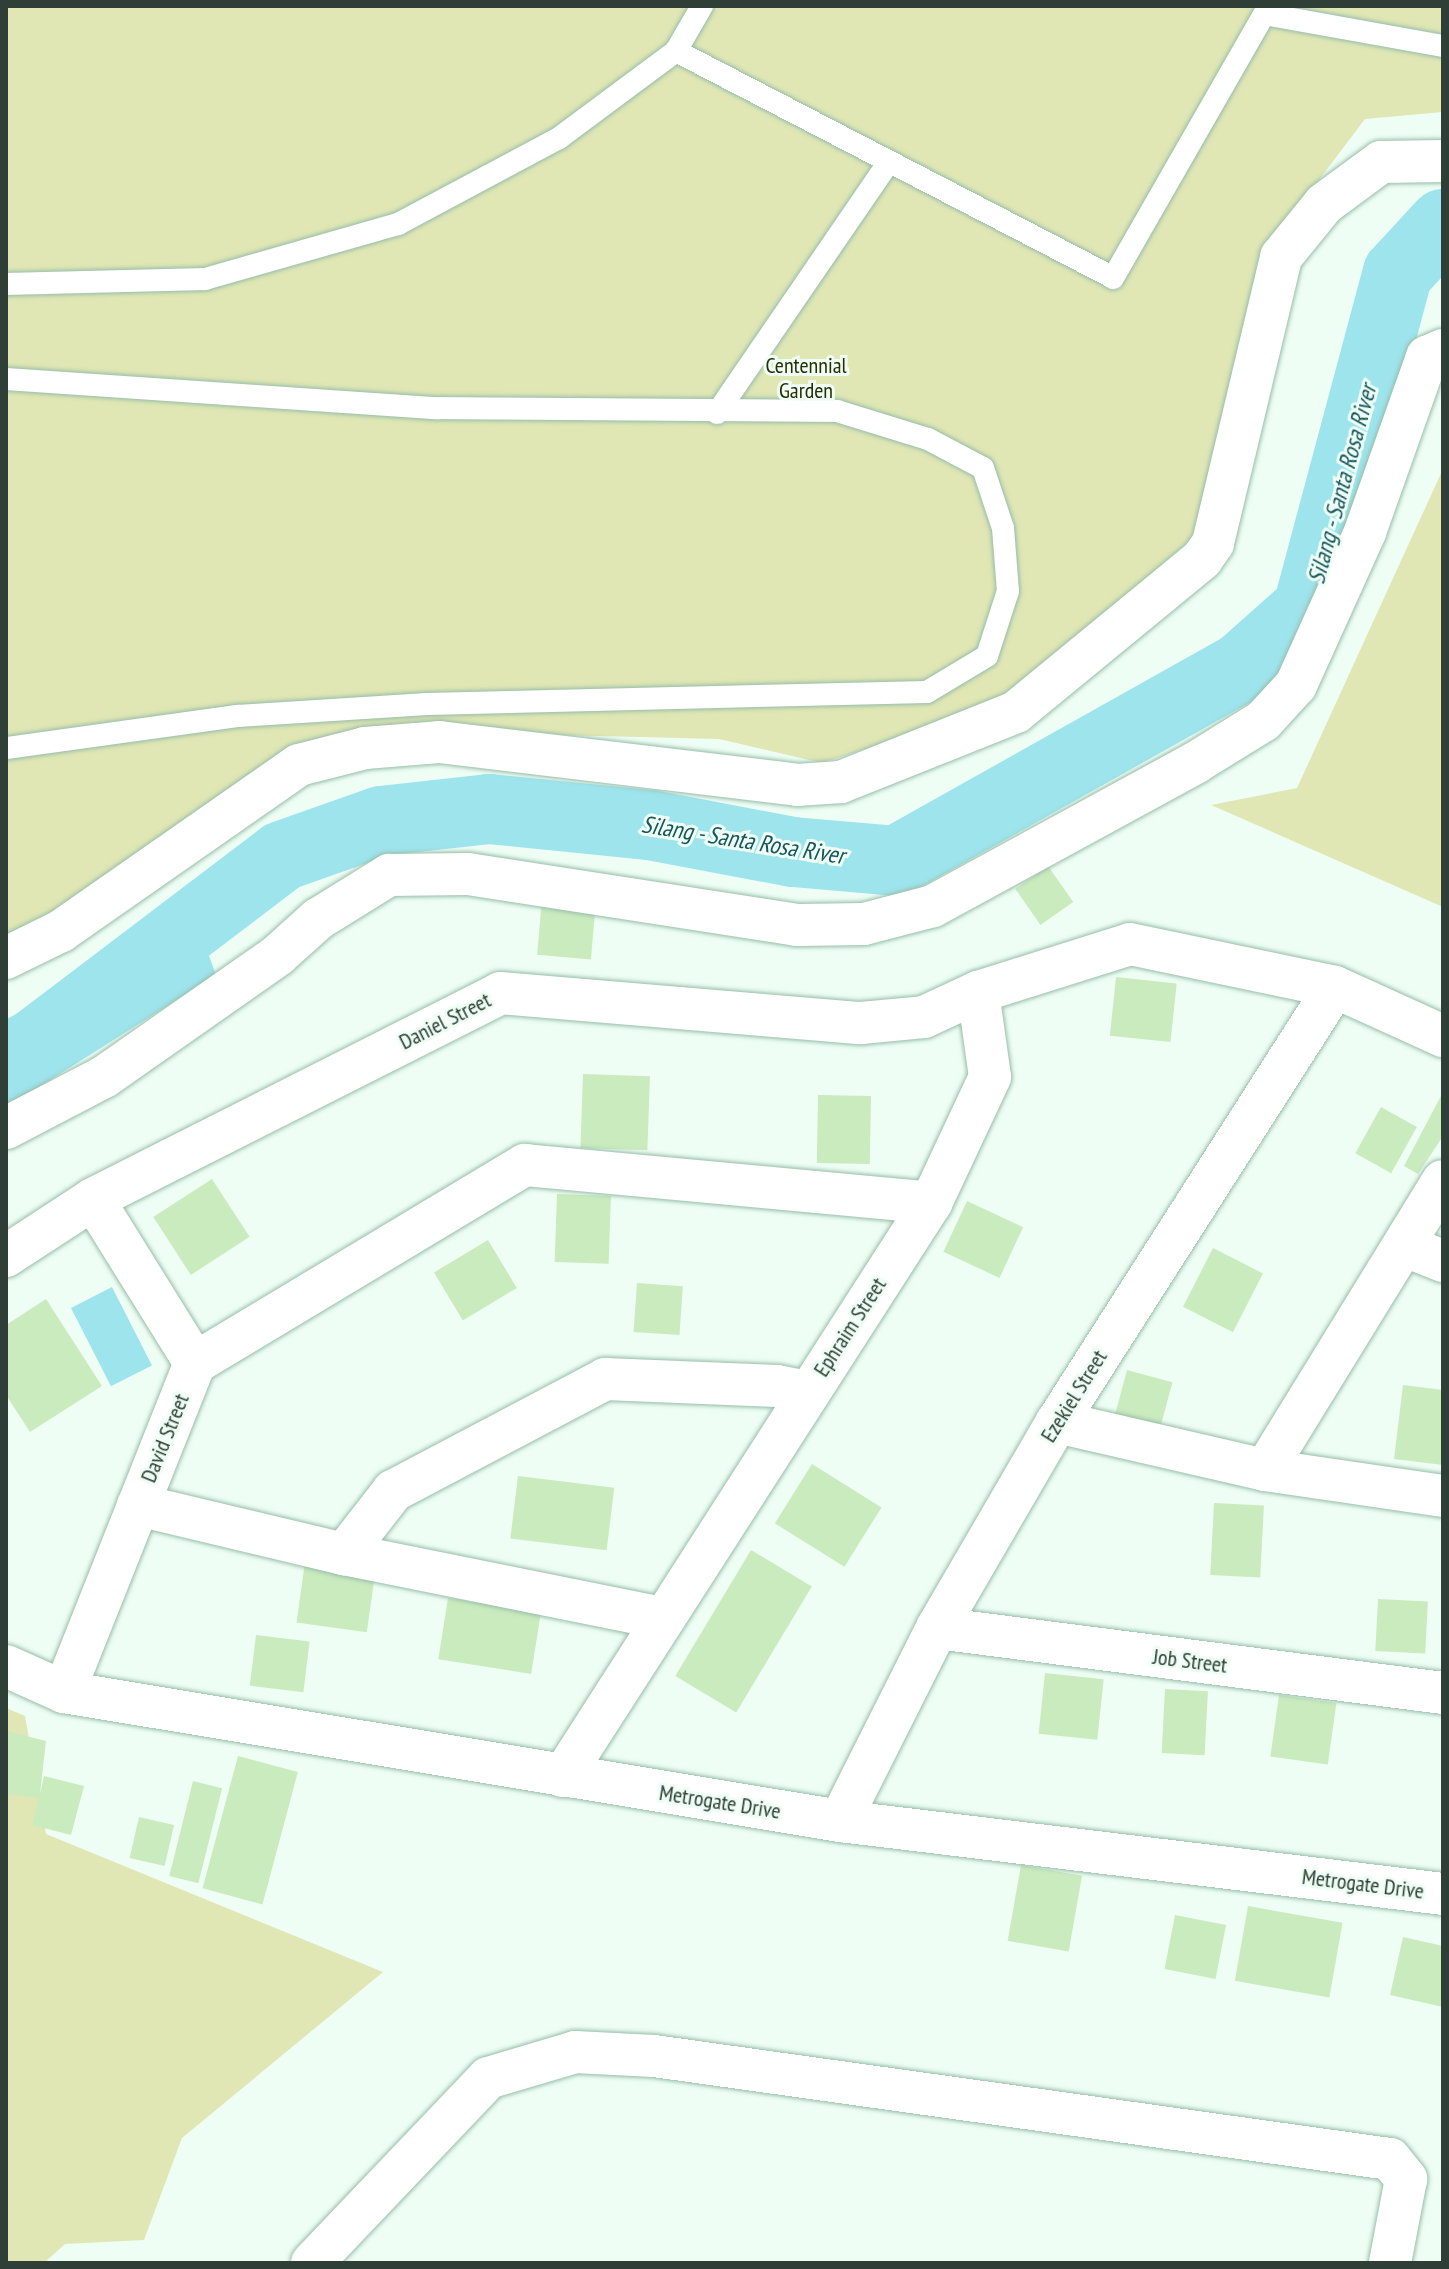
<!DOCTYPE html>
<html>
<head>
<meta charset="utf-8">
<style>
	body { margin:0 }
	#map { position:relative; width:1449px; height:2269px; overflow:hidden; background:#eefef5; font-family:"PT Sans Narrow",sans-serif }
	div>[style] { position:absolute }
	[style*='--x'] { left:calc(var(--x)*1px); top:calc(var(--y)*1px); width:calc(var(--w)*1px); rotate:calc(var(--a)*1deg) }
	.green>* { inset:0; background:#e0e7b5 }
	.water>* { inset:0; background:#9ee4ed; transform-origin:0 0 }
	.river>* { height:70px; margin:-35px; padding:0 35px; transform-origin:35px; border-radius:35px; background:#9ee4ed }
	.building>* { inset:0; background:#caebbe; transform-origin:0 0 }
	.roads { filter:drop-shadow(0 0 2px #98bda8) drop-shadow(0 0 2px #98bda8) }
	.service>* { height:22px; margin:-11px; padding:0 11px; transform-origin:11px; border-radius:11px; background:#fff }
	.minor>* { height:42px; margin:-21px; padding:0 21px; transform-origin:21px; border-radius:21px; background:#fff }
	span { translate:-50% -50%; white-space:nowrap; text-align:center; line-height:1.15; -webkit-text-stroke:6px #eefef5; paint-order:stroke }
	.park-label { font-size:22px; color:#292d03 }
	.street-label { font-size:22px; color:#2f3e36 }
	.water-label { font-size:24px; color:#19555c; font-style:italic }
	.frame { position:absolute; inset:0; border:8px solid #2f3e36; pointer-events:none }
</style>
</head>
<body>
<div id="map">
	<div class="green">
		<i style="clip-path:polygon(6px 6px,1443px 6px,1443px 112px,1365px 119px,1266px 250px,1201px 530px,1008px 703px,822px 763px,719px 739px,436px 732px,296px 759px,6px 969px)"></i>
		<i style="clip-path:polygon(1443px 469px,1443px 907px,1211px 805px,1297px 788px)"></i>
		<i style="clip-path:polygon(6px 1708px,25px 1716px,46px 1834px,383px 1972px,182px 2138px,144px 2240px,65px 2244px,44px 2263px,6px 2263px)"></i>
	</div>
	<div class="water">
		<i style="clip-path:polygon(194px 914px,216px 975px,6px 1108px,6px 1023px)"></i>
		<i style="left:112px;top:1287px;width:88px;height:46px;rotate:63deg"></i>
	</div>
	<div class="river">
		<i style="--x:6;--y:1059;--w:34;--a:-28"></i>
		<i style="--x:36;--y:1043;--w:309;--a:-37.2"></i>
		<i style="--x:282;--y:856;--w:105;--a:-19.5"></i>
		<i style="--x:381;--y:821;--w:109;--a:-6.3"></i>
		<i style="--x:489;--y:809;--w:162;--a:5.7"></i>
		<i style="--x:650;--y:825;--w:146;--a:10.7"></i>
		<i style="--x:793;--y:852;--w:103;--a:5"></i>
		<i style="--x:896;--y:861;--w:398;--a:-29.3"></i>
		<i style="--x:1243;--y:666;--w:87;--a:-41.7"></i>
		<i style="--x:1308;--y:608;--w:347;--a:-75"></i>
		<i style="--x:1398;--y:273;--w:67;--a:-47.4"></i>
	</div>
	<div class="building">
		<i style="left:1048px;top:866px;width:44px;height:40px;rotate:55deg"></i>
		<i style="left:542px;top:899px;width:54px;height:56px;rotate:5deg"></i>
		<i style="left:1116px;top:977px;width:61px;height:59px;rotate:6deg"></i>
		<i style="left:583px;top:1074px;width:67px;height:74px;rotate:2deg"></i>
		<i style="clip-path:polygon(1443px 1092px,1443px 1136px,1418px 1174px,1404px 1166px)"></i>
		<i style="left:818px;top:1095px;width:53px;height:68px;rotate:1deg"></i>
		<i style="left:1381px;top:1107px;width:41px;height:53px;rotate:29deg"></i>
		<i style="left:212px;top:1179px;width:69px;height:70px;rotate:57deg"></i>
		<i style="left:557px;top:1194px;width:54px;height:68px;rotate:2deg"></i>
		<i style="left:967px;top:1201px;width:62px;height:56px;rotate:25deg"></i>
		<i style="left:488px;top:1240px;width:56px;height:63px;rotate:59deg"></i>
		<i style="left:1213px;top:1248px;width:56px;height:66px;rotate:27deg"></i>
		<i style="left:637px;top:1283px;width:46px;height:49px;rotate:4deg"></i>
		<i style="clip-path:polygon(46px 1299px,102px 1386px,30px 1432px,6px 1395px,6px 1325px)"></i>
		<i style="left:1127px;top:1370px;width:47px;height:51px;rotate:15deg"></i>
		<i style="clip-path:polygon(1403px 1385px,1443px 1390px,1443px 1465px,1394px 1459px)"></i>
		<i style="left:812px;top:1464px;width:82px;height:70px;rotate:32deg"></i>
		<i style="left:518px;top:1476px;width:97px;height:63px;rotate:7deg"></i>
		<i style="left:1214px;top:1503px;width:50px;height:72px;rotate:3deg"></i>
		<i style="left:751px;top:1550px;width:71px;height:147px;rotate:31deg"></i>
		<i style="left:305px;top:1562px;width:71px;height:61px;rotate:8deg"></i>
		<i style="left:448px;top:1598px;width:94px;height:62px;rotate:9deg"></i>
		<i style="left:1378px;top:1599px;width:50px;height:52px;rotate:3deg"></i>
		<i style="left:256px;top:1635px;width:54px;height:51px;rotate:7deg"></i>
		<i style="left:1045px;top:1673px;width:59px;height:61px;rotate:6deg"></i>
		<i style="left:1165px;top:1689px;width:43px;height:64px;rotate:3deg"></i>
		<i style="left:1279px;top:1695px;width:58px;height:62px;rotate:8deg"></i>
		<i style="clip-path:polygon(6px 1731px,46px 1741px,40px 1794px,44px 1776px,84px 1786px,71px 1835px,32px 1825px,39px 1798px,6px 1794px)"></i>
		<i style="left:238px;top:1756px;width:62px;height:137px;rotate:15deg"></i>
		<i style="left:193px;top:1781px;width:30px;height:98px;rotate:14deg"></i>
		<i style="left:139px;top:1817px;width:36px;height:42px;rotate:13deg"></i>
		<i style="left:1021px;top:1865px;width:62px;height:77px;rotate:10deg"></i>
		<i style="left:1248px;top:1906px;width:96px;height:76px;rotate:10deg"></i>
		<i style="left:1175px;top:1915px;width:52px;height:55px;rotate:11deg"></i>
		<i style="clip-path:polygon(1403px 1937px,1443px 1946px,1443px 2007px,1390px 1995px)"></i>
	</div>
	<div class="roads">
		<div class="service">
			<i style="--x:702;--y:6;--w:52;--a:120"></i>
			<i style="--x:676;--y:51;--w:492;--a:27.4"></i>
			<i style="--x:1113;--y:278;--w:314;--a:-60.2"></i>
			<i style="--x:1265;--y:14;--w:181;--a:10.2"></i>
			<i style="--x:6;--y:284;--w:199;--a:-1.4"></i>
			<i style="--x:205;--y:279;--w:201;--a:-15.9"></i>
			<i style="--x:398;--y:224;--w:183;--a:-28.1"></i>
			<i style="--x:559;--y:138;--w:146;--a:-36.6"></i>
			<i style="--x:6;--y:379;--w:431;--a:3.9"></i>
			<i style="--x:436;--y:408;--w:401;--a:0.4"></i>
			<i style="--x:837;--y:411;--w:95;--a:17.1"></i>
			<i style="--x:928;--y:439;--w:62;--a:27.8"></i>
			<i style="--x:983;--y:468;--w:63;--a:71.6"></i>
			<i style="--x:1003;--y:528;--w:63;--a:85.5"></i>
			<i style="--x:1008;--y:591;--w:68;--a:107.9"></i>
			<i style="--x:987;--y:656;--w:70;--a:149"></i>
			<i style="--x:927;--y:692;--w:500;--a:178.63"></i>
			<i style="--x:427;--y:704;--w:190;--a:176.4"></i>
			<i style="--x:237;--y:716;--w:233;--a:172.1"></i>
			<i style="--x:717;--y:413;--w:304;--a:-55.6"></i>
		</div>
		<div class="minor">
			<i style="--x:6;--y:958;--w:61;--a:-26.1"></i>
			<i style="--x:61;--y:931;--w:290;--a:-34.9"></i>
			<i style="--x:299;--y:765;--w:68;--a:-14.4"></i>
			<i style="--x:365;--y:748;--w:74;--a:-4.6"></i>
			<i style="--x:439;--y:742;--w:361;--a:6.8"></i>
			<i style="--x:797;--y:785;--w:44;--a:-3.9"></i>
			<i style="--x:841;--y:782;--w:188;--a:-21.8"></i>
			<i style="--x:1016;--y:712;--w:241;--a:-39.4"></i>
			<i style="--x:1202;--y:559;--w:19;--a:-55"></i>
			<i style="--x:1213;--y:543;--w:294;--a:-76.6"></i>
			<i style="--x:1281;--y:257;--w:68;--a:-50.9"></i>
			<i style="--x:1324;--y:204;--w:71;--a:-36.4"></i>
			<i style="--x:1381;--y:162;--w:62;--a:-0.9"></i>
			<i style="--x:6;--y:1128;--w:110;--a:-27.5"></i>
			<i style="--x:104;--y:1077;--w:213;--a:-35"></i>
			<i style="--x:278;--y:955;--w:54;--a:-42"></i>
			<i style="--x:318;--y:919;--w:84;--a:-31.8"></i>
			<i style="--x:389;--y:875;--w:79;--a:-0.7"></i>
			<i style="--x:468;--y:874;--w:332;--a:8.8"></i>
			<i style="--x:796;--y:925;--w:68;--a:-0.8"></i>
			<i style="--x:864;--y:924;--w:71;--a:-14.6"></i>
			<i style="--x:933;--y:906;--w:298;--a:-28.6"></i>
			<i style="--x:1195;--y:763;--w:80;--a:-31.7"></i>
			<i style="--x:1263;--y:721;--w:49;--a:-47.5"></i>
			<i style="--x:1296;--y:685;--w:168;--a:-65.7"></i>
			<i style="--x:1365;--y:532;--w:186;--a:-70.5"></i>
			<i style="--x:1427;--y:357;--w:17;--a:-24"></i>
			<i style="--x:1405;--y:1246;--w:41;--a:21.5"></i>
			<i style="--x:6;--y:1256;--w:104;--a:-33.2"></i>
			<i style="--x:93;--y:1199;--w:456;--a:-26.8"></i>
			<i style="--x:500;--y:993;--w:362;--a:4.8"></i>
			<i style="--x:861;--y:1023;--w:63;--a:-5.4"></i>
			<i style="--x:924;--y:1017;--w:60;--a:-24.8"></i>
			<i style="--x:195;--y:1363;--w:385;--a:-31"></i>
			<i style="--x:525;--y:1165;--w:408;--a:5.3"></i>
			<i style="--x:1057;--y:1422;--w:213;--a:13"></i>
			<i style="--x:1265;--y:1470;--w:180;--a:8.3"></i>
			<i style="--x:1265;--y:1470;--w:339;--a:-58.4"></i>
			<i style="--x:138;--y:1505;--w:212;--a:13.4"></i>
			<i style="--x:344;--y:1554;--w:324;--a:11.4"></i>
			<i style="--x:344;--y:1554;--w:80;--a:-52.1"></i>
			<i style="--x:393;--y:1491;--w:240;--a:-27.8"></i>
			<i style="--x:605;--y:1379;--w:172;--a:2.3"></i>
			<i style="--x:777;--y:1386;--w:31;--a:11"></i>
			<i style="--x:937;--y:1628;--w:510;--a:7.32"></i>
			<i style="--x:6;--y:1666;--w:64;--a:24.1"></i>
			<i style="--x:64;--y:1692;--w:787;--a:9.44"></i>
			<i style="--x:840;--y:1821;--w:607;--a:6.9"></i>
			<i style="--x:64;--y:1692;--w:354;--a:-68.3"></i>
			<i style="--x:195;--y:1363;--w:193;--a:-121.9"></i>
			<i style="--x:563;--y:1776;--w:681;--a:-57.29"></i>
			<i style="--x:931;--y:1203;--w:139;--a:-64.9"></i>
			<i style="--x:990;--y:1077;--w:86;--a:-98"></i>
			<i style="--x:978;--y:992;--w:159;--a:-17.5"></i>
			<i style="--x:1130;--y:944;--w:209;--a:11.8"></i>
			<i style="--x:1335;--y:987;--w:119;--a:24.4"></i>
			<i style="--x:840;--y:1821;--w:216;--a:-63.3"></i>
			<i style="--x:937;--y:1628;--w:238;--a:-59.8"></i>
			<i style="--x:1057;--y:1422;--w:516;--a:-57.42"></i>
			<i style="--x:312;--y:2263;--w:255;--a:-46.4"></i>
			<i style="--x:488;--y:2078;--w:91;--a:-16.6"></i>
			<i style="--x:575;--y:2052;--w:79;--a:2.9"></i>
			<i style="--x:654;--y:2056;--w:743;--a:7.97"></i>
			<i style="--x:1390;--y:2159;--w:26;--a:51"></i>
			<i style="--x:1406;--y:2179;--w:86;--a:100.8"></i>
		</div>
	</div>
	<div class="park-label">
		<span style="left:806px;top:378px">Centennial<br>Garden</span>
	</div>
	<div class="street-label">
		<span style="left:445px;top:1021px;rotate:-27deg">Daniel Street</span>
		<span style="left:850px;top:1327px;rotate:-57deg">Ephraim Street</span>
		<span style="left:1074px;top:1396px;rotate:-58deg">Ezekiel Street</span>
		<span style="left:165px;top:1438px;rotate:-68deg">David Street</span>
		<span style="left:1190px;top:1661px;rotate:7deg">Job Street</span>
		<span style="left:720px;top:1802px;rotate:9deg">Metrogate Drive</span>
		<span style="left:1363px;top:1884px;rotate:7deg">Metrogate Drive</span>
	</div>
	<div class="water-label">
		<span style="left:1342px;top:484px;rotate:-75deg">Silang - Santa Rosa River</span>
		<span style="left:743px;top:840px;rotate:9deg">Silang - Santa Rosa River</span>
	</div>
	<div class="frame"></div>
</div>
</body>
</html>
